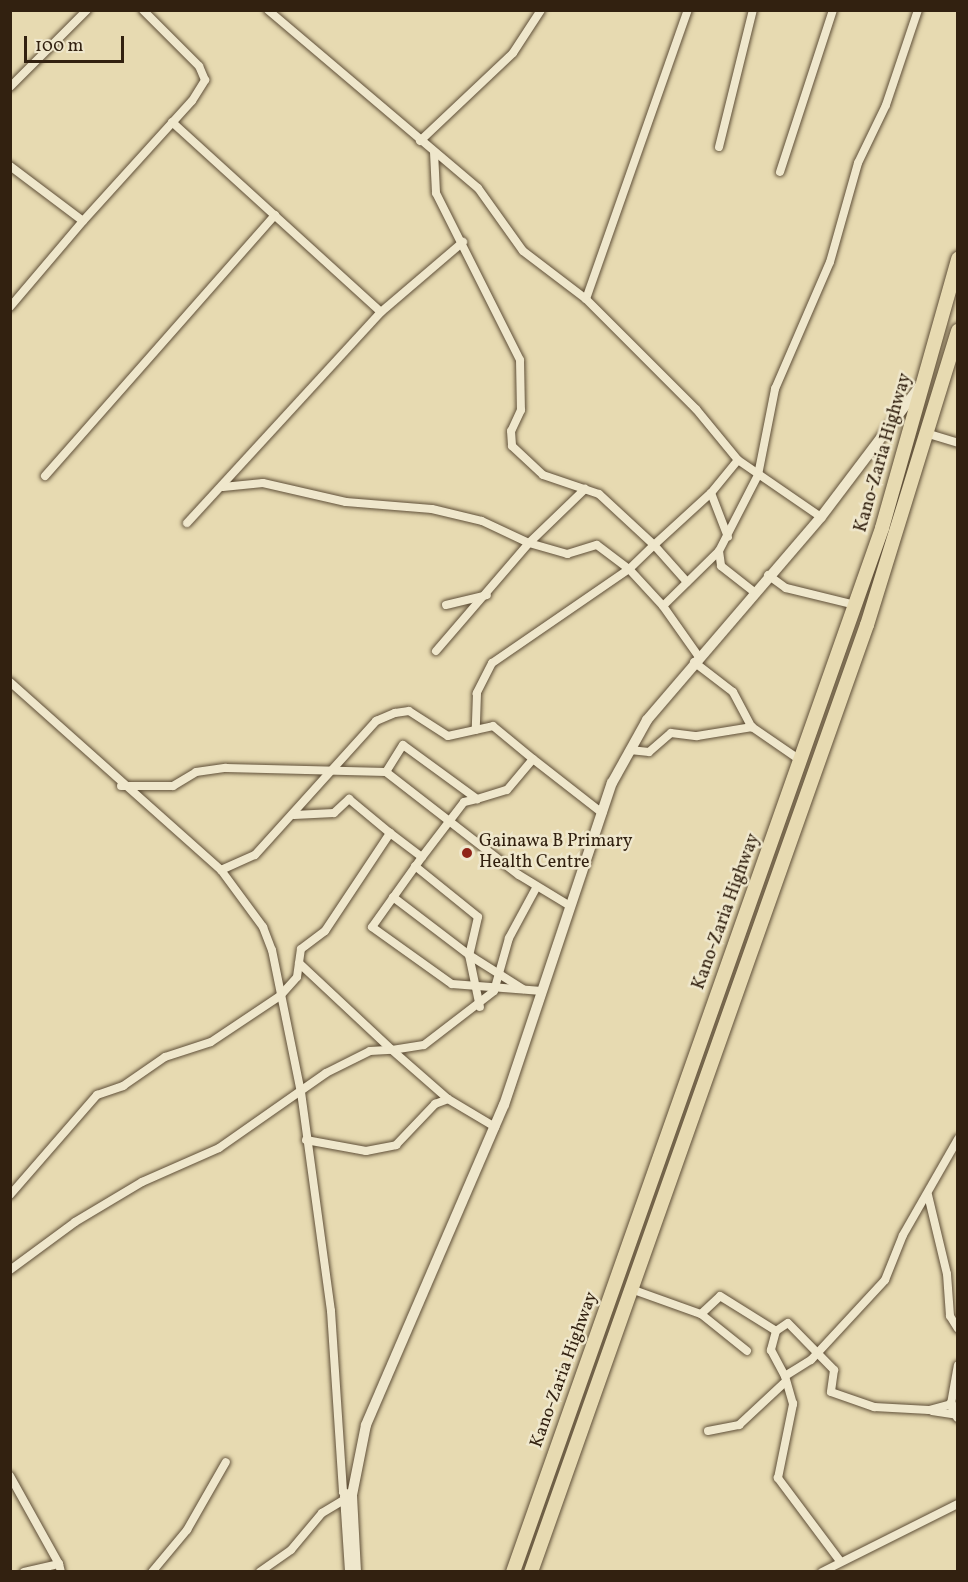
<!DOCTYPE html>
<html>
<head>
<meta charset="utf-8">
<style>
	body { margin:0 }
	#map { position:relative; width:968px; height:1582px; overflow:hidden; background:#e7dab1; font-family:Vollkorn,serif }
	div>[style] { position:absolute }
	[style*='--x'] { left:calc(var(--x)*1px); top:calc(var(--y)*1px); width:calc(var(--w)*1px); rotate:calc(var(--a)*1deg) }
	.roads { filter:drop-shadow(0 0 2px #5f4f38) drop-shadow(0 0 2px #5f4f38) }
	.street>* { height:8px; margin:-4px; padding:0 4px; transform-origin:4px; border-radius:4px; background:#efe7cc }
	.secondary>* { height:10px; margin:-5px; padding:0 5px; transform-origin:5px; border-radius:5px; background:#efe7cc }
	.highway>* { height:14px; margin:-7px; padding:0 7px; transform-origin:7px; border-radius:7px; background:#e7dab1 }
	.dots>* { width:16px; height:16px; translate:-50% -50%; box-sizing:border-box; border:3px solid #efe7cc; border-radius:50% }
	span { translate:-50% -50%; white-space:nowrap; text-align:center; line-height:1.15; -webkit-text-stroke:5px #efe7cc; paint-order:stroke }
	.street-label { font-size:18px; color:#322110 }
	.poi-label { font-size:18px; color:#322110 }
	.left { translate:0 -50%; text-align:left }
	.frame { position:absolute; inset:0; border:12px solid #322110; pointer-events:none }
	.scale { position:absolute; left:24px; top:36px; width:100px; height:27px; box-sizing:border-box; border:3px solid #322110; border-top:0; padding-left:8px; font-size:18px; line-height:21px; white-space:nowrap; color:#322110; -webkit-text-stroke:4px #efe7cc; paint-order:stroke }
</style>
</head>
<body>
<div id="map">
	<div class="roads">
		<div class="street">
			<i style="--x:268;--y:10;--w:275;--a:40.3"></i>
			<i style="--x:478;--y:188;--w:77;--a:54.5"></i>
			<i style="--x:523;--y:251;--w:79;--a:37.3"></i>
			<i style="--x:586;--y:299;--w:156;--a:45"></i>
			<i style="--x:696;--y:409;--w:66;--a:50.5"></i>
			<i style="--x:738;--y:460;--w:43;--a:129.3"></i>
			<i style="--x:711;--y:493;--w:47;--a:68.9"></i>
			<i style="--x:10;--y:87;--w:109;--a:-45"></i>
			<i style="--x:172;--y:122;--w:282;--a:42.3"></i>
			<i style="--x:420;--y:141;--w:128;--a:-43.4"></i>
			<i style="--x:513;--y:53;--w:51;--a:-56.9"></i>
			<i style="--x:719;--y:147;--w:141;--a:-76.1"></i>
			<i style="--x:434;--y:152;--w:41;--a:87.2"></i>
			<i style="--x:436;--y:193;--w:187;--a:63.3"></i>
			<i style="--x:520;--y:360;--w:50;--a:88.9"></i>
			<i style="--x:521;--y:410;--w:23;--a:115"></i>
			<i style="--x:511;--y:431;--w:15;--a:86"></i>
			<i style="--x:512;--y:446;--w:42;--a:43.1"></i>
			<i style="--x:543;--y:475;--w:59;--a:18.7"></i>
			<i style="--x:599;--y:494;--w:75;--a:42.8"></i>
			<i style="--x:654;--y:545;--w:35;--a:136"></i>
			<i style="--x:629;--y:569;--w:50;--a:47.4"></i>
			<i style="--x:10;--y:166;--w:91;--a:37"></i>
			<i style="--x:83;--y:221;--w:162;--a:-47.8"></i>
			<i style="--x:192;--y:101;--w:25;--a:-58"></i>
			<i style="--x:205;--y:80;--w:15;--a:-113"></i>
			<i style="--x:199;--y:66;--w:79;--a:-135"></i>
			<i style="--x:780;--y:172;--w:170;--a:-71.9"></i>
			<i style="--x:586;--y:299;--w:306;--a:-70.6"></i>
			<i style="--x:10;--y:307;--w:113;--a:-49.7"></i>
			<i style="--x:929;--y:434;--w:30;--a:17"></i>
			<i style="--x:738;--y:460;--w:101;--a:34.5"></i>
			<i style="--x:45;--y:476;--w:348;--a:-48.6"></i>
			<i style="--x:223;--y:487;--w:40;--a:-5.7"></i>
			<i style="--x:263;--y:483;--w:85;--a:12.9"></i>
			<i style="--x:346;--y:502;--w:86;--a:4.7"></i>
			<i style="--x:432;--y:509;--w:51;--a:13.5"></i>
			<i style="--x:482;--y:521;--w:52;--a:25.1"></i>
			<i style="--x:529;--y:543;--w:78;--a:-44"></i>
			<i style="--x:187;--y:523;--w:287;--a:-47.4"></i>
			<i style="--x:381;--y:312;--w:108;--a:-40.5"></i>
			<i style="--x:719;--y:551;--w:15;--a:82"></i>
			<i style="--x:721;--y:566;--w:42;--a:38.2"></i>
			<i style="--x:768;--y:575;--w:22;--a:36"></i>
			<i style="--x:786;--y:588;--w:71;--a:13.8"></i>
			<i style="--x:687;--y:582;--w:50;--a:-131.7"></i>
			<i style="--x:654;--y:545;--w:77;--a:-42.4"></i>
			<i style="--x:446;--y:605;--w:42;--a:-13.7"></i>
			<i style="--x:436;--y:651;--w:143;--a:-49.3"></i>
			<i style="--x:529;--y:543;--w:40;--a:16"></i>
			<i style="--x:567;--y:554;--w:31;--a:-17"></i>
			<i style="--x:597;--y:545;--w:40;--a:37"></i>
			<i style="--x:629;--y:569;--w:166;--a:145.5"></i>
			<i style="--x:492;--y:663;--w:34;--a:117"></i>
			<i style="--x:477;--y:693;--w:37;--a:92"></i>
			<i style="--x:699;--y:657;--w:62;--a:-125.2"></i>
			<i style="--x:663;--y:606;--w:78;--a:-44.5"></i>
			<i style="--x:719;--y:551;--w:85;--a:-62.8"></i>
			<i style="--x:758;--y:475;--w:88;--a:-78.8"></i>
			<i style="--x:775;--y:389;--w:138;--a:-66.6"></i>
			<i style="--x:830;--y:262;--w:103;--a:-74.2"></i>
			<i style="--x:858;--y:163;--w:64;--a:-64.2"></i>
			<i style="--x:886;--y:105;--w:100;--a:-71.4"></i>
			<i style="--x:694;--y:662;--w:49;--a:37.6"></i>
			<i style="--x:733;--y:692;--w:40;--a:62"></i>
			<i style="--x:752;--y:727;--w:58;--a:34.5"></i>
			<i style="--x:10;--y:682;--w:283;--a:41.7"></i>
			<i style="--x:221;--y:870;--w:71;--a:53.6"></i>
			<i style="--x:263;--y:927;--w:25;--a:69"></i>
			<i style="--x:272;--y:950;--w:145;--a:78.5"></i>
			<i style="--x:301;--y:1092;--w:221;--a:82.2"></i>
			<i style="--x:331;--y:1311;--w:181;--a:86.2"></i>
			<i style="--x:343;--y:1492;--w:9;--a:18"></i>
			<i style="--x:352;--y:1495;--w:35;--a:149"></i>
			<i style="--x:322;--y:1513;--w:48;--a:130"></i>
			<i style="--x:291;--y:1550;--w:38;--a:145"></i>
			<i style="--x:630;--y:750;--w:19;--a:6"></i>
			<i style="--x:649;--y:752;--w:29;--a:-41"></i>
			<i style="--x:671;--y:733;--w:26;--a:7"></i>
			<i style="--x:697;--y:736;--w:56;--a:-9.3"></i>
			<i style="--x:386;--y:772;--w:168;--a:37.8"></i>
			<i style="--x:519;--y:875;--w:60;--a:31.3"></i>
			<i style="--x:121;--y:786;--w:52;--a:0"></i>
			<i style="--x:173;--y:786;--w:27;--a:-31"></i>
			<i style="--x:196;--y:772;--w:30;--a:-8"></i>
			<i style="--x:226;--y:768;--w:160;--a:1.4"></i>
			<i style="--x:386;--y:772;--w:32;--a:-58"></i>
			<i style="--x:403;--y:745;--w:92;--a:36.1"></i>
			<i style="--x:477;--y:799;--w:31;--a:-17"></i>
			<i style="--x:507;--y:790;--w:40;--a:-50"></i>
			<i style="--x:533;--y:759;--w:88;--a:38"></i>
			<i style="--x:294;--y:815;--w:40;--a:-2.9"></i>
			<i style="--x:334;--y:813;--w:21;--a:-43"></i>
			<i style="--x:349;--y:799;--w:53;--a:39.7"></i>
			<i style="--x:422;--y:857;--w:86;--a:125.5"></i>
			<i style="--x:372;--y:927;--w:98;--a:35.5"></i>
			<i style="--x:452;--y:984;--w:90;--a:4.4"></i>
			<i style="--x:415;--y:866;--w:81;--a:39"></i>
			<i style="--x:478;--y:917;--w:39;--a:103"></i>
			<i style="--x:469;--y:955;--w:64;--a:32.2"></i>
			<i style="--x:221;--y:870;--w:37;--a:-24"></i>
			<i style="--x:255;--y:855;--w:181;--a:-47.9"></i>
			<i style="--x:376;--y:721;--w:21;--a:-23"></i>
			<i style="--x:395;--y:713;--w:14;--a:-8"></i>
			<i style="--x:409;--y:711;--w:46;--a:32.7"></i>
			<i style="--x:448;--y:736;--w:46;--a:-12.5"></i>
			<i style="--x:493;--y:726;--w:52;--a:39.5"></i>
			<i style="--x:393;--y:897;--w:96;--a:37.3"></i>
			<i style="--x:469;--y:955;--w:53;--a:78.1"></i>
			<i style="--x:299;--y:963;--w:127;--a:43.1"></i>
			<i style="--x:392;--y:1050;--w:32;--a:-9"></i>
			<i style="--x:424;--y:1045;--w:88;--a:-37.6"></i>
			<i style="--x:494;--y:991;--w:55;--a:-74.2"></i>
			<i style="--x:509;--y:938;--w:57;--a:-61.6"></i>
			<i style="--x:306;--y:1140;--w:61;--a:10.4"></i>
			<i style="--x:366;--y:1151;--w:31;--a:-11"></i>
			<i style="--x:396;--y:1145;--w:57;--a:-46.4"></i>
			<i style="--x:435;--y:1104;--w:14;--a:-21"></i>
			<i style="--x:10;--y:1195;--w:133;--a:-49"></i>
			<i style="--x:97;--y:1095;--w:28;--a:-19"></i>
			<i style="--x:123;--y:1086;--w:51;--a:-34.6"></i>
			<i style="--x:165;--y:1057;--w:48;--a:-18.1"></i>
			<i style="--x:211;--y:1042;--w:83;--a:-33.7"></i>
			<i style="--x:280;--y:996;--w:25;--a:-48"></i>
			<i style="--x:297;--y:977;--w:28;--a:-82"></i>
			<i style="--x:301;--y:949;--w:30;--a:-37"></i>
			<i style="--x:325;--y:931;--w:118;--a:-56.4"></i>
			<i style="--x:390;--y:833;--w:40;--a:37"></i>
			<i style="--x:422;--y:857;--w:69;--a:-52.6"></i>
			<i style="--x:464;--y:802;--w:13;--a:-13"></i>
			<i style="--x:928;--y:1195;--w:81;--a:76.5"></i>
			<i style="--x:947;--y:1274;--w:42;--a:85.9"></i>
			<i style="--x:950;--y:1316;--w:15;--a:58"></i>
			<i style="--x:10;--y:1270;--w:81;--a:-36.4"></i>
			<i style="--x:75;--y:1222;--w:78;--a:-30.8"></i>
			<i style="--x:142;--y:1182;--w:84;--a:-23.8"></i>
			<i style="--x:219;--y:1148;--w:131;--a:-35"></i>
			<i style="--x:326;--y:1073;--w:49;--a:-26.6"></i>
			<i style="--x:370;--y:1051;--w:22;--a:-3"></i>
			<i style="--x:392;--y:1050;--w:74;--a:41.2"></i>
			<i style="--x:448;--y:1099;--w:55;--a:30.8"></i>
			<i style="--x:631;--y:1289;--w:74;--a:19.7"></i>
			<i style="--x:701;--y:1314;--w:26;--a:-43"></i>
			<i style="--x:720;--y:1296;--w:66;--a:32"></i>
			<i style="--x:776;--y:1331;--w:14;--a:-34"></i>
			<i style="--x:788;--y:1323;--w:66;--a:45.6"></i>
			<i style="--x:834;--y:1370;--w:22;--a:98"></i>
			<i style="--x:831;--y:1392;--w:46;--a:19.2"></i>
			<i style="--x:874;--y:1407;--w:55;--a:3.1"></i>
			<i style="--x:929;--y:1410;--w:23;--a:-15"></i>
			<i style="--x:951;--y:1404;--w:39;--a:-80"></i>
			<i style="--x:701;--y:1314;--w:59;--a:38.8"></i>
			<i style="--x:776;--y:1331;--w:20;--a:105"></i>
			<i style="--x:771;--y:1350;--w:30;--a:62"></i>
			<i style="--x:932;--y:1411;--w:25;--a:9"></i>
			<i style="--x:708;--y:1431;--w:32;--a:-11"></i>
			<i style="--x:739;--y:1425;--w:62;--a:-43"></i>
			<i style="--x:10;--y:1476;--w:101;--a:60.9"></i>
			<i style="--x:344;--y:1496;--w:76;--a:86.2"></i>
			<i style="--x:840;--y:1561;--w:104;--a:-126.8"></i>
			<i style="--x:778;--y:1478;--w:76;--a:-78.5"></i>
			<i style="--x:793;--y:1404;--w:29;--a:-106"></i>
			<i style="--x:785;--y:1376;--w:31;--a:-32"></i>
			<i style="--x:811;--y:1360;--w:109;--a:-47.2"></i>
			<i style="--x:885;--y:1280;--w:48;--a:-68.2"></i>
			<i style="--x:903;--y:1235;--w:111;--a:-60.2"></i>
			<i style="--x:24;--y:1572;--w:36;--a:-13"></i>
			<i style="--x:59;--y:1564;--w:8;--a:76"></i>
			<i style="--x:152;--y:1572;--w:55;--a:-50.2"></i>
			<i style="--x:187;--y:1530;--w:78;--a:-60.2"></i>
			<i style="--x:822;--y:1572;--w:152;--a:-26.6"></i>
		</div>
		<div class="secondary">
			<i style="--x:951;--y:1404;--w:15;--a:62"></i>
			<i style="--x:356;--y:1572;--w:77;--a:-93"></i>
			<i style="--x:352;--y:1495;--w:71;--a:-78.7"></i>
			<i style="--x:366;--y:1425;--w:348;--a:-66.7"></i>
			<i style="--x:504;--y:1105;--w:340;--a:-71.5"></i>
			<i style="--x:612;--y:783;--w:72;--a:-60.9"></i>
			<i style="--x:647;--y:720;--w:267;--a:-49.4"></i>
			<i style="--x:821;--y:517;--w:164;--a:-52.9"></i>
		</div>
		<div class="highway">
			<i style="--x:513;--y:1572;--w:1107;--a:-70.53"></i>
			<i style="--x:882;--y:528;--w:280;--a:-74.2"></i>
			<i style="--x:531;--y:1572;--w:1005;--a:-70.47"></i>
			<i style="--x:867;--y:625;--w:308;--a:-72.8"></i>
		</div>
	</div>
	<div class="dots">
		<i style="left:467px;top:853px;background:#8f2418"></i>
	</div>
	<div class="street-label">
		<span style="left:884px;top:453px;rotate:-74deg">Kano-Zaria Highway</span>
		<span style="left:727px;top:912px;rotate:-70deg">Kano-Zaria Highway</span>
		<span style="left:565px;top:1370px;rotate:-70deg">Kano-Zaria Highway</span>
	</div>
	<div class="poi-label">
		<span class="left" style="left:479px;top:853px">Gainawa B Primary<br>Health Centre</span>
	</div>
	<div class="frame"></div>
	<div class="scale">100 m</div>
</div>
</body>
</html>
